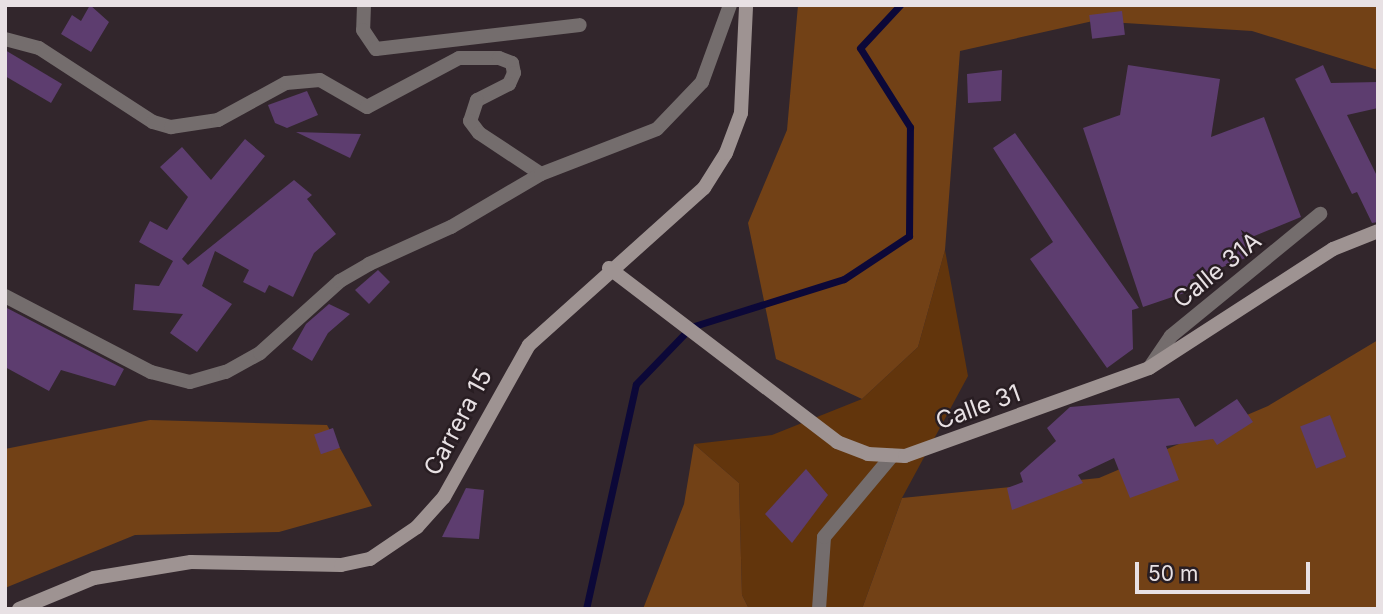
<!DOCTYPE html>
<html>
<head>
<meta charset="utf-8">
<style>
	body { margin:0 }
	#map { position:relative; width:1383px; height:614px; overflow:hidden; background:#32262c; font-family:Inter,sans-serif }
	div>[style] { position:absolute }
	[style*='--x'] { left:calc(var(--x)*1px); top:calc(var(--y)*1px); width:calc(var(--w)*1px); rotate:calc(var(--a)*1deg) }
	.green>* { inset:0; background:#62350c }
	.forest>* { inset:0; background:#724116 }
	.stream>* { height:7px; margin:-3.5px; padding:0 3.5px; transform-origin:3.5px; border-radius:3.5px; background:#0c0838 }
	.building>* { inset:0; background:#5d3d6f; transform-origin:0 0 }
	.street>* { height:14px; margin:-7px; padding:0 7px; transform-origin:7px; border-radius:7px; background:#746d6d }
	.secondary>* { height:14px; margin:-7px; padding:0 7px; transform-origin:7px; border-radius:7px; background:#9e9392 }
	span { translate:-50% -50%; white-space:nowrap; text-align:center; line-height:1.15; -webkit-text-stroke:5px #281d22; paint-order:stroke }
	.street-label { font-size:24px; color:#e8e1e4 }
	.frame { position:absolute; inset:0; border:7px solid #e8e1e4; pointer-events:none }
	.scale { position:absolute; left:1135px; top:562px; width:175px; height:32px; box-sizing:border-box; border:4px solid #e8e1e4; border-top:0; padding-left:9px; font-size:21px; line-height:24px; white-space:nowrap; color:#e8e1e4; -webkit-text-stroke:5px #281d22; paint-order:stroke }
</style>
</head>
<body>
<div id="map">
	<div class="green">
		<i style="clip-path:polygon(945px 250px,968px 376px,902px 498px,862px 609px,749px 609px,742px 595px,739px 483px,694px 444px,772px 435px,862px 399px,918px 347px)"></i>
	</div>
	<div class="forest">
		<i style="clip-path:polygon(798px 5px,1378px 5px,1378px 70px,1252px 31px,1093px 21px,960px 51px,945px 250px,918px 347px,862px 399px,776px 359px,748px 223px,787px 130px)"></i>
		<i style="clip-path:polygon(1378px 340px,1378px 609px,862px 609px,902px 498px,1099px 478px,1268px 406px)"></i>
		<i style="clip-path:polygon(150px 420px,327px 425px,372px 506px,279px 532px,135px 535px,5px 588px,5px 449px)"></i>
		<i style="clip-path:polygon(694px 444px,739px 483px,742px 595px,749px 609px,643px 609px,684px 504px)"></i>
	</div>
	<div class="stream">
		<i style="--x:586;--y:609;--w:230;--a:-77.5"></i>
		<i style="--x:636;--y:384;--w:79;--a:-46"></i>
		<i style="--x:691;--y:327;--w:160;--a:-17.4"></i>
		<i style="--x:844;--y:279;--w:78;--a:-33.5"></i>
		<i style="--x:909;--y:236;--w:109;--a:-89.5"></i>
		<i style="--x:910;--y:127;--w:93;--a:-122.3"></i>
		<i style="--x:860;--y:48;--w:59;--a:-47.1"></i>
	</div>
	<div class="building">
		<i style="clip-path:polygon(90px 5px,109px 22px,91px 52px,61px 34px,72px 15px,81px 21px)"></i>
		<i style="left:1122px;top:11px;width:24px;height:33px;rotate:83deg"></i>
		<i style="clip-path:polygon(5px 50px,62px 84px,51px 103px,5px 76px)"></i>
		<i style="clip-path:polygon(1128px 65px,1220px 79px,1211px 137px,1264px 117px,1301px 217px,1247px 239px,1253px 255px,1190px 280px,1193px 290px,1143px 307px,1083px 128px,1120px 115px)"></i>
		<i style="clip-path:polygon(1323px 65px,1331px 83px,1378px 82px,1378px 108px,1347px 115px,1378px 178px,1378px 222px,1372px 223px,1357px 192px,1352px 194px,1295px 79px)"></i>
		<i style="clip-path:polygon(1002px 70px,1001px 101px,968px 103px,967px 74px)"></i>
		<i style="clip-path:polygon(307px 91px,318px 115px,287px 128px,275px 123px,268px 105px)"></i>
		<i style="clip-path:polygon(296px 132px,361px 134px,350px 158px)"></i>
		<i style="clip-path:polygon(1015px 133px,1139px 308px,1132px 310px,1133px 349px,1107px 368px,1030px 259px,1053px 242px,993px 148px)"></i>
		<i style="clip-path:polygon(245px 139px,265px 156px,182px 259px,188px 265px,294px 180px,312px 195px,307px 199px,336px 234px,314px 253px,293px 297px,269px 285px,265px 293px,243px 282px,249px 270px,215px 251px,202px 286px,232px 304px,197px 352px,170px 333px,183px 314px,133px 310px,135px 284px,159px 286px,173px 261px,139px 242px,150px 221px,167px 230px,188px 197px,160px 167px,182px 147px,211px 180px)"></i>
		<i style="clip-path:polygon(378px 270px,390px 282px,369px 304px,355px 290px)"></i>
		<i style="clip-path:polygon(329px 304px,350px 314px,328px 333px,312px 361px,292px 349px,306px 324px)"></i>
		<i style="clip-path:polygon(5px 307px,124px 369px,115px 386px,61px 370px,49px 391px,5px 367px)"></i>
		<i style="clip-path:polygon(1179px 398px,1195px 427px,1237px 399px,1253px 422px,1217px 445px,1213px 439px,1166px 446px,1179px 480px,1130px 498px,1114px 458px,1078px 475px,1083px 483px,1012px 510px,1007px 488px,1023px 482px,1020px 473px,1056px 441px,1047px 428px,1070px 407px)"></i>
		<i style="left:1330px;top:415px;width:45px;height:32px;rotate:69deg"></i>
		<i style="left:333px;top:428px;width:21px;height:20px;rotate:71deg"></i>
		<i style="clip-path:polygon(806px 469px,828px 495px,792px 543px,765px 514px)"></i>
		<i style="clip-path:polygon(466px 488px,484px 490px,479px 539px,442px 537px)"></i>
	</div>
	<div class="street">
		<i style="--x:364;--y:5;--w:25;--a:92"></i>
		<i style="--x:363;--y:30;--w:23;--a:56"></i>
		<i style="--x:376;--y:49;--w:205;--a:-6.7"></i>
		<i style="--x:5;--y:39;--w:35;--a:15"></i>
		<i style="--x:39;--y:48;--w:136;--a:33"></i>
		<i style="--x:153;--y:122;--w:19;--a:16"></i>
		<i style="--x:171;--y:127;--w:48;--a:-8.5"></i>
		<i style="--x:218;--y:120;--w:77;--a:-28.6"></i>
		<i style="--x:286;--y:83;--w:34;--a:-5"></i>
		<i style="--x:320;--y:80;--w:54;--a:29.9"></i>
		<i style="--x:367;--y:107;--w:104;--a:-28"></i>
		<i style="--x:459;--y:58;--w:40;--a:0"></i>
		<i style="--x:499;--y:58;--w:14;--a:21"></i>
		<i style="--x:512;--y:63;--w:10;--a:79"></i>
		<i style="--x:514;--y:73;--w:12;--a:114"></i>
		<i style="--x:509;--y:84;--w:36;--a:153"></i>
		<i style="--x:477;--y:100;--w:22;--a:108"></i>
		<i style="--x:470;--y:121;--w:15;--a:53"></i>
		<i style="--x:479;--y:133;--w:74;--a:33.5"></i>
		<i style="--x:5;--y:296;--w:165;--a:27.5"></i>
		<i style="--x:151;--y:372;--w:40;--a:14.4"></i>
		<i style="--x:190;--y:382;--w:37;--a:-16"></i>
		<i style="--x:226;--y:372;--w:39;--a:-29"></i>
		<i style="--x:260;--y:353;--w:108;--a:-42"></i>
		<i style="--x:340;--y:281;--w:34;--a:-30"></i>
		<i style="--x:369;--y:264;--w:90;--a:-24.3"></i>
		<i style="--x:451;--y:227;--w:104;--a:-30.5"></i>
		<i style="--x:541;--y:174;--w:124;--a:-21.2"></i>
		<i style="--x:657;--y:129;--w:65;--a:-46.2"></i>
		<i style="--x:702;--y:82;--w:82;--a:-70"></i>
		<i style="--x:1150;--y:367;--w:37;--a:-56"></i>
		<i style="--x:1171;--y:336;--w:193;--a:-39.3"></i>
		<i style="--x:819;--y:609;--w:72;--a:-86"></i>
		<i style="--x:824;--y:537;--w:106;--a:-50"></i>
	</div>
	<div class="secondary">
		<i style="--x:609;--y:268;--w:287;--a:37.3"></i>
		<i style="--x:837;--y:442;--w:33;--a:21"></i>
		<i style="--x:868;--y:454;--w:37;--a:3"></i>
		<i style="--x:905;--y:456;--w:259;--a:-19.8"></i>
		<i style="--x:1149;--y:368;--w:219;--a:-32.9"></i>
		<i style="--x:1333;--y:249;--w:48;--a:-21.8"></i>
		<i style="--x:19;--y:609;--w:81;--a:-22.5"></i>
		<i style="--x:94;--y:578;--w:98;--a:-9.4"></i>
		<i style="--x:191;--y:562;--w:150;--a:1.1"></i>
		<i style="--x:341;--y:565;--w:30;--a:-12"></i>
		<i style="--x:370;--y:559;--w:57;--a:-34.2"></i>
		<i style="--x:417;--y:527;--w:40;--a:-48"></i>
		<i style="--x:444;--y:497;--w:174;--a:-60.8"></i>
		<i style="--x:529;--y:345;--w:235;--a:-41.9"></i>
		<i style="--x:704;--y:188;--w:41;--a:-57.8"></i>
		<i style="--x:726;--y:153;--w:43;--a:-69.4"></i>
		<i style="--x:741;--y:113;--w:108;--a:-87.3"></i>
	</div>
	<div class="street-label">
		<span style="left:1217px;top:270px;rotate:-39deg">Calle 31A</span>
		<span style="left:978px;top:407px;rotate:-20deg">Calle 31</span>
		<span style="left:458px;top:422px;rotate:-62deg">Carrera 15</span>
	</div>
	<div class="frame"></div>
	<div class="scale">50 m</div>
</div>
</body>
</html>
